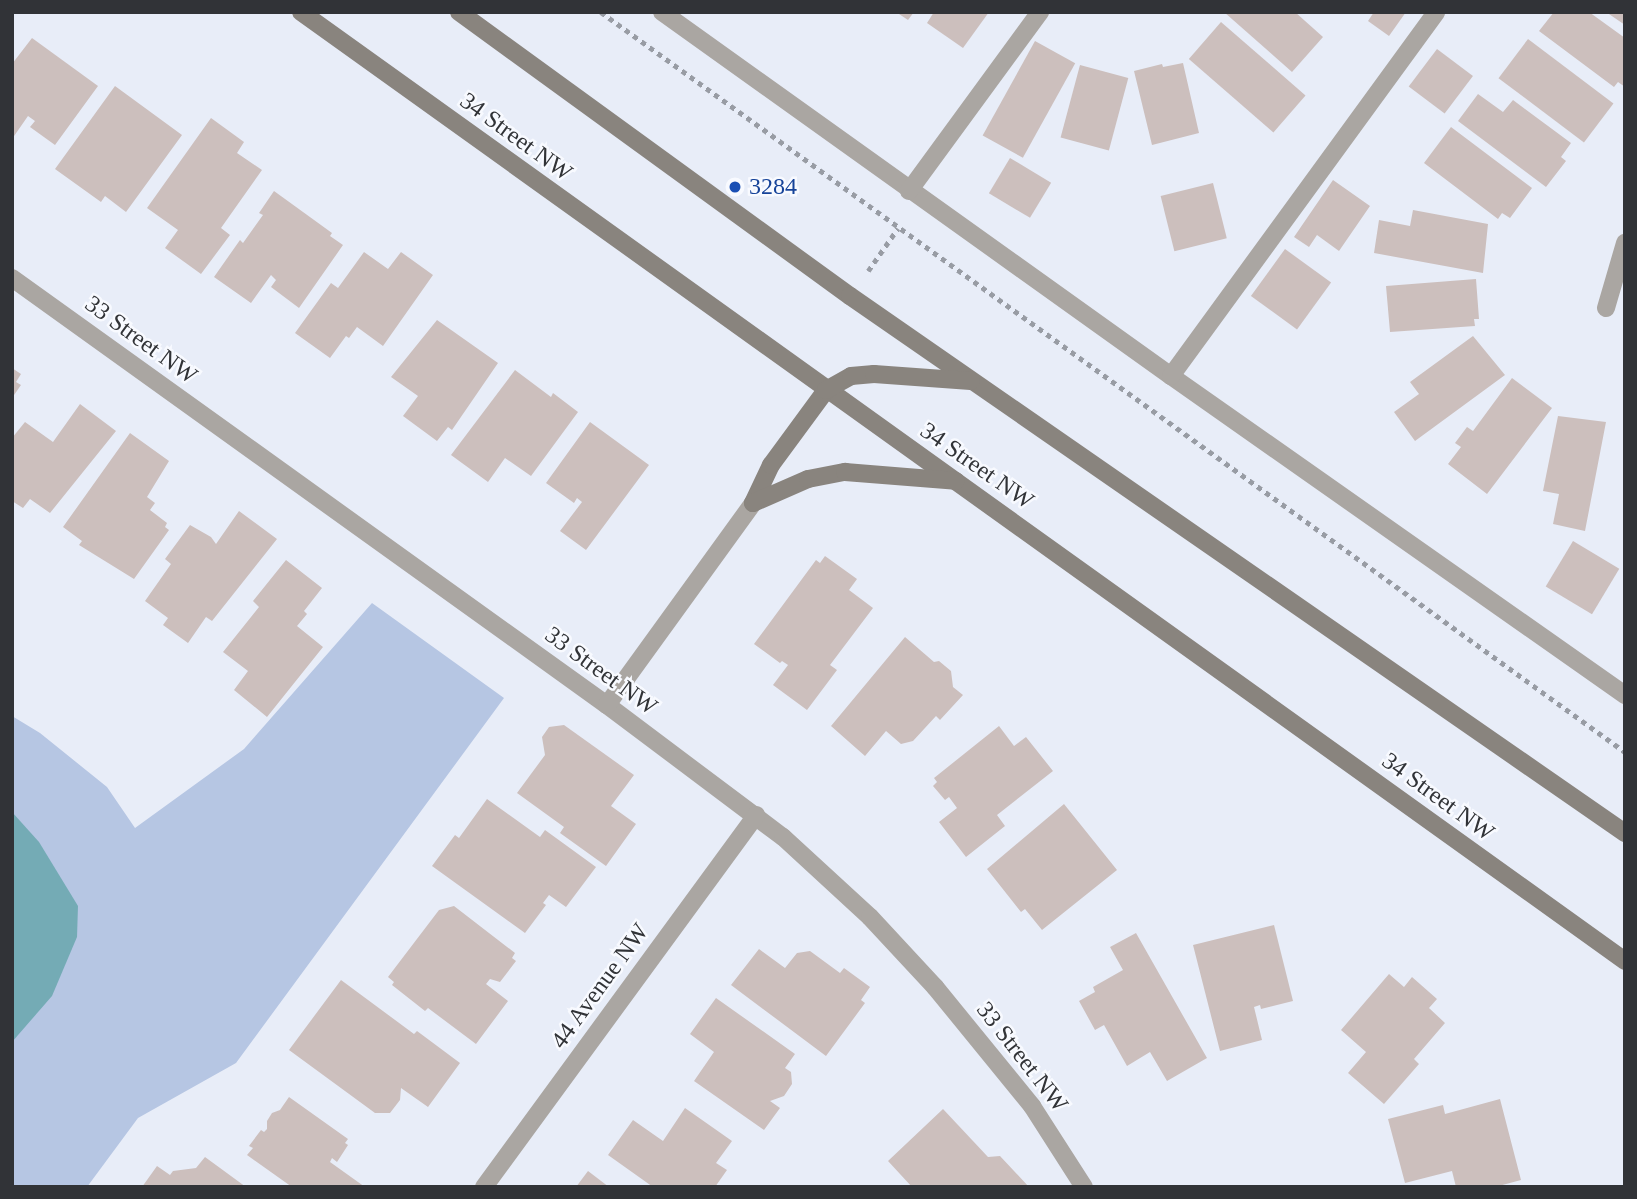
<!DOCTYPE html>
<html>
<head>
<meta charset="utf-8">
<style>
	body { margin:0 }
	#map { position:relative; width:1637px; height:1199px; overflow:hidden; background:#e8edf8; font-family:"Times New Roman",serif }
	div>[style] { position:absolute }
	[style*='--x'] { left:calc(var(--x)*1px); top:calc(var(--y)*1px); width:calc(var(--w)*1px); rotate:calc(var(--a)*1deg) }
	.green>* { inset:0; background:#b6c6e3 }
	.water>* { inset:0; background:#74abb5 }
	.building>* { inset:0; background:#ccbfbd; transform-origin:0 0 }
	.path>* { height:4.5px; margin-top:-2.25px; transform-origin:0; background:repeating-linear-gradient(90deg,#989ca4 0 5px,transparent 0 10px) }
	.lane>* { height:18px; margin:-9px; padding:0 9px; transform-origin:9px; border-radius:9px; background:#aaa6a2 }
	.street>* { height:18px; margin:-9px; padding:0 9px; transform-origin:9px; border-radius:9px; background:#aaa6a2 }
	.secondary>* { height:18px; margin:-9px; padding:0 9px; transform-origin:9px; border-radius:9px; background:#89847e }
	.dots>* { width:19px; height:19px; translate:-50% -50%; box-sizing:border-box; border:4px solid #f8faff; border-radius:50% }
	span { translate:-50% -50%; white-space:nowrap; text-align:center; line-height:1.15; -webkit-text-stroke:5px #f8faff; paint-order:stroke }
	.street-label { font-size:24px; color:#313337 }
	.transit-label { font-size:24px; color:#164399 }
	.left { translate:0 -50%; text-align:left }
	.frame { position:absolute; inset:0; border:14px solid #313337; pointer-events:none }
</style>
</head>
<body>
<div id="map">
	<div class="green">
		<i style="clip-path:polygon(372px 603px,504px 698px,236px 1063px,138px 1118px,87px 1187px,12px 1187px,12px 716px,40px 733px,107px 787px,135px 828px,244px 749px)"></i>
	</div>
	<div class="water">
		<i style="clip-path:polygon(12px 812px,39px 842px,78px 906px,77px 937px,52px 996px,12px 1042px)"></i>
	</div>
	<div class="building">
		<i style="clip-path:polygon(896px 12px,914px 12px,908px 20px)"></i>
		<i style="clip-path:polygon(934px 12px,989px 12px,963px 48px,927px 23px)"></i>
		<i style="clip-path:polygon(1224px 12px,1295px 12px,1323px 37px,1292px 72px)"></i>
		<i style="clip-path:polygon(1374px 12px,1406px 12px,1389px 36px,1368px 21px)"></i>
		<i style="clip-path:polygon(1554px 12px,1589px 12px,1625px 38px,1625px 87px,1618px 82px,1614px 87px,1539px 31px)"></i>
		<i style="clip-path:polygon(1606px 12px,1625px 12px,1625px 25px)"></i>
		<i style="left:1221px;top:22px;width:112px;height:49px;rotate:41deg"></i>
		<i style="clip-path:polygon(32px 38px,98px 86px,55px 145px,30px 127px,35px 121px,28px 116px,12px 139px,12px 64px)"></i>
		<i style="left:1528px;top:39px;width:107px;height:49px;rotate:37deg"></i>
		<i style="left:1035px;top:41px;width:46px;height:108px;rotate:29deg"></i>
		<i style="left:1437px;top:49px;width:45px;height:47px;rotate:37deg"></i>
		<i style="clip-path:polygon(1183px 63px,1199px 133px,1152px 145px,1134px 71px,1162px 64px,1163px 67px)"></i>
		<i style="left:1080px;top:65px;width:50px;height:75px;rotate:15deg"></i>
		<i style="clip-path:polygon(115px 86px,182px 135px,126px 212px,105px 196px,101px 202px,55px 169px)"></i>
		<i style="clip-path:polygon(1478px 94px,1503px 112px,1513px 100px,1571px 143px,1561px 157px,1566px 161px,1546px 187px,1458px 121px)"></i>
		<i style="clip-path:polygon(211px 118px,244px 142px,237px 153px,262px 170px,221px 228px,230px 235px,201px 274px,165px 248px,178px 230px,147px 208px)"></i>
		<i style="clip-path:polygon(1451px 127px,1532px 188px,1510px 218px,1502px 213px,1498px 219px,1424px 163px)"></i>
		<i style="left:1010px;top:158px;width:48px;height:41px;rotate:31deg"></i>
		<i style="clip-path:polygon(1333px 180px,1370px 206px,1339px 251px,1317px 235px,1309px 247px,1294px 237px)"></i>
		<i style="left:1213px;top:183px;width:57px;height:54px;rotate:76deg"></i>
		<i style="clip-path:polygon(274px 191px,332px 233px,330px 236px,343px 245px,299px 308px,271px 287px,276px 280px,271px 275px,251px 303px,214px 277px,240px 240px,243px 243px,263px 215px,259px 213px)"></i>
		<i style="clip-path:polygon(1413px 210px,1488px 224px,1483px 273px,1374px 253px,1379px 220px,1410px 226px)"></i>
		<i style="left:1285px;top:249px;width:57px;height:58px;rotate:36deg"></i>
		<i style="clip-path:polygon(364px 252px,388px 269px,401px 252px,433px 275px,383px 346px,357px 327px,349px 338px,346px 336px,330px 358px,295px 333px,331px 283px,338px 288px)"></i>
		<i style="clip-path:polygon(1476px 279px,1479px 319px,1474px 319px,1475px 326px,1390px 332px,1386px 286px)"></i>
		<i style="clip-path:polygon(437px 320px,498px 363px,452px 430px,448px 427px,437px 441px,403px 416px,418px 396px,391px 377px)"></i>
		<i style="clip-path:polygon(1473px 336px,1505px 375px,1415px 441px,1394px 412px,1419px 394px,1410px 382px)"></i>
		<i style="clip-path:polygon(12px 368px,21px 374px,16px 382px,21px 385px,12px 398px)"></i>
		<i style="clip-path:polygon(515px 370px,551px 397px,553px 393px,578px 412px,531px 476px,505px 458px,488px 482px,451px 455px)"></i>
		<i style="clip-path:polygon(1512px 378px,1552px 408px,1487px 494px,1448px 464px,1461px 447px,1455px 443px,1467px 427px,1473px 431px)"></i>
		<i style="clip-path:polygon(80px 404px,116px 431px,50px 513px,30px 499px,23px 508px,12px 501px,12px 438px,25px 422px,53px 442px)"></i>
		<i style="clip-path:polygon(1558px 416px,1606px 422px,1585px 531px,1553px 524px,1559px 494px,1543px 491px)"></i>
		<i style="clip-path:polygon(590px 422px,649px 465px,586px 550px,560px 531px,582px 502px,577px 498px,574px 503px,546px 483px)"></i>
		<i style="clip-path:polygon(130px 433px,169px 461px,147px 497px,155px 503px,150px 510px,167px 523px,165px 527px,169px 530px,134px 579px,79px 545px,82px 541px,63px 527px)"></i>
		<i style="clip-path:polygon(239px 511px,277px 539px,212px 621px,206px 617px,188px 643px,163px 625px,168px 618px,145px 601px,171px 564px,165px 559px,190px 525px,211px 537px,216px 544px)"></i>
		<i style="left:1573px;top:541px;width:54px;height:53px;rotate:31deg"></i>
		<i style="clip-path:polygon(825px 556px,857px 579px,849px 590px,873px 608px,830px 665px,837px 670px,807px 710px,773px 685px,788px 665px,782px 661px,780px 663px,754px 644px,816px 560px,820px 563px)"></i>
		<i style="clip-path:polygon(286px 560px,322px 588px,304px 611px,307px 614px,297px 626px,323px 647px,267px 717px,234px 690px,248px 671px,223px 652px,259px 607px,253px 601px)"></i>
		<i style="clip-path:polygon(905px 637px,934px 662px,939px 661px,951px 671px,953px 687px,963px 695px,940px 720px,936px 716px,913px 741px,901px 744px,886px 731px,865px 756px,831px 726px)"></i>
		<i style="clip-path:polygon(564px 725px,634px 775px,611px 806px,636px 824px,606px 866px,560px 833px,564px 827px,517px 793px,545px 755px,542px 737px,549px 727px)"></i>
		<i style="clip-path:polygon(999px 726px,1014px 746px,1026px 737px,1053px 771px,997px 815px,1005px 826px,966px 857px,939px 822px,957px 808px,949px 797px,945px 800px,933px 786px,937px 782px,934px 778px)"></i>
		<i style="clip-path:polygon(487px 799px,540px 837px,545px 830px,596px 867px,566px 907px,549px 895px,543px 903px,546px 905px,525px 933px,432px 866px,455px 835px,459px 838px)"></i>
		<i style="clip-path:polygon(1064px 804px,1117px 870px,1042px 930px,1025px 909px,1021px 912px,987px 869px)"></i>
		<i style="clip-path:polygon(454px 906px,515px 953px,512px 958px,516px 961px,500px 982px,490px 979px,486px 984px,508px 1001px,476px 1044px,428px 1008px,425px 1011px,392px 985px,394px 982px,388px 977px,439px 910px)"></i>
		<i style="clip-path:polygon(1274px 925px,1293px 1001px,1261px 1009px,1260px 1005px,1254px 1007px,1262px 1040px,1220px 1051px,1193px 945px)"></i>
		<i style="clip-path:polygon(1136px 933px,1207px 1058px,1167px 1081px,1150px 1052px,1127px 1066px,1104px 1025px,1095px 1030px,1079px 1001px,1095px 992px,1093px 987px,1123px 970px,1110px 947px)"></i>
		<i style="clip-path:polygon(759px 949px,785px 968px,797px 953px,810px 951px,840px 973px,844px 968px,870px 987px,861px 1000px,865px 1003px,826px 1056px,731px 985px)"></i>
		<i style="clip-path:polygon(1389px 974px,1404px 987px,1412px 977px,1437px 999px,1429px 1008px,1445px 1023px,1414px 1059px,1419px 1064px,1384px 1104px,1348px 1073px,1366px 1052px,1341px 1030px)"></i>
		<i style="clip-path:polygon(341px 980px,414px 1034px,417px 1031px,460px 1063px,428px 1107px,401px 1088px,400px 1100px,390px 1113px,375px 1113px,289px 1050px)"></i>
		<i style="clip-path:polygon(716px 998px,795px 1054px,785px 1068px,791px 1072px,792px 1084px,784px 1096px,770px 1101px,780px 1108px,764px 1130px,694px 1081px,714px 1052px,690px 1034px)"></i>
		<i style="clip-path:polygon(289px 1097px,348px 1139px,345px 1143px,348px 1145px,337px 1162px,332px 1158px,330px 1162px,365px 1187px,292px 1187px,247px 1155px,253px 1148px,249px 1146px,261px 1130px,264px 1132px,267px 1129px,267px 1121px,272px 1113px,280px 1110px)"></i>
		<i style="clip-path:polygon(1500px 1099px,1521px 1180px,1495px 1187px,1456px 1187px,1452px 1171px,1405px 1183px,1388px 1119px,1443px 1105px,1445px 1114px)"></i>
		<i style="clip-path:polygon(685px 1108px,732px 1141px,716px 1163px,727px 1170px,715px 1187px,653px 1187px,608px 1155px,633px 1120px,663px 1141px)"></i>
		<i style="clip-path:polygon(943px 1109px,988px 1157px,1000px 1156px,1029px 1187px,912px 1187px,888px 1161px)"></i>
		<i style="clip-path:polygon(205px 1157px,246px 1187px,142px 1187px,157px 1166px,170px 1175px,173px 1171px,196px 1168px)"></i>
		<i style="clip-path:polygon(588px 1171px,609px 1187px,576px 1187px)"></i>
	</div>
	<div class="path">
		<i style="--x:601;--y:12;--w:1263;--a:35.85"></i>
		<i style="--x:868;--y:271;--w:52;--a:-55.1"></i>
	</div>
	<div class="lane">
		<i style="--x:662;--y:12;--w:626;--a:35.57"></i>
		<i style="--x:1171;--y:376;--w:555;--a:35.09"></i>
		<i style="--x:909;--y:191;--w:222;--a:-53.8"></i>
		<i style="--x:1171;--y:376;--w:450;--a:-53.9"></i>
	</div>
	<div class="street">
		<i style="--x:12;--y:278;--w:732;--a:35.67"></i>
		<i style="--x:607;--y:705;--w:220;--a:36.9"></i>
		<i style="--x:783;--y:837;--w:118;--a:42.6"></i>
		<i style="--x:870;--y:917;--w:96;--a:47.1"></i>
		<i style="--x:935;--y:987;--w:154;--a:50.8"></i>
		<i style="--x:1032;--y:1106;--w:96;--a:57.3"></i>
		<i style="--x:1606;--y:308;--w:68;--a:-73.7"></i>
		<i style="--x:607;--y:705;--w:249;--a:-54.1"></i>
		<i style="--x:484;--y:1187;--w:461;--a:-53.8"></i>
	</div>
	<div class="secondary">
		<i style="--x:301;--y:12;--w:1629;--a:35.63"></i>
		<i style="--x:459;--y:12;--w:483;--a:36"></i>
		<i style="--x:850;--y:296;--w:943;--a:34.72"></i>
		<i style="--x:753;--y:503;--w:42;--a:-64.7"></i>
		<i style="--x:771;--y:465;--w:93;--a:-53.7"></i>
		<i style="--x:826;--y:390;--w:29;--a:-29"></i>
		<i style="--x:851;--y:376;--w:23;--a:-5"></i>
		<i style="--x:874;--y:374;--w:97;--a:4.1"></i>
		<i style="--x:753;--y:503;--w:60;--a:-23.6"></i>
		<i style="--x:808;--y:479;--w:38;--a:-11"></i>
		<i style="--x:845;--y:472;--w:111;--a:4.6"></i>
	</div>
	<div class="dots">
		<i style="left:735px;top:187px;background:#1a4fb4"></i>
	</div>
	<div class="street-label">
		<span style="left:516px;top:137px;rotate:36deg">34 Street NW</span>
		<span style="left:141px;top:340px;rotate:36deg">33 Street NW</span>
		<span style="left:977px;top:466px;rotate:35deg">34 Street NW</span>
		<span style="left:601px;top:671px;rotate:36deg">33 Street NW</span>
		<span style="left:1438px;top:797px;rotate:36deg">34 Street NW</span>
		<span style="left:600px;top:986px;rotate:-54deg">44 Avenue NW</span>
		<span style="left:1022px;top:1057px;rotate:52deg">33 Street NW</span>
	</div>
	<div class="transit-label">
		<span class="left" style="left:749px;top:187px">3284</span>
	</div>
	<div class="frame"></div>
</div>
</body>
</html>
